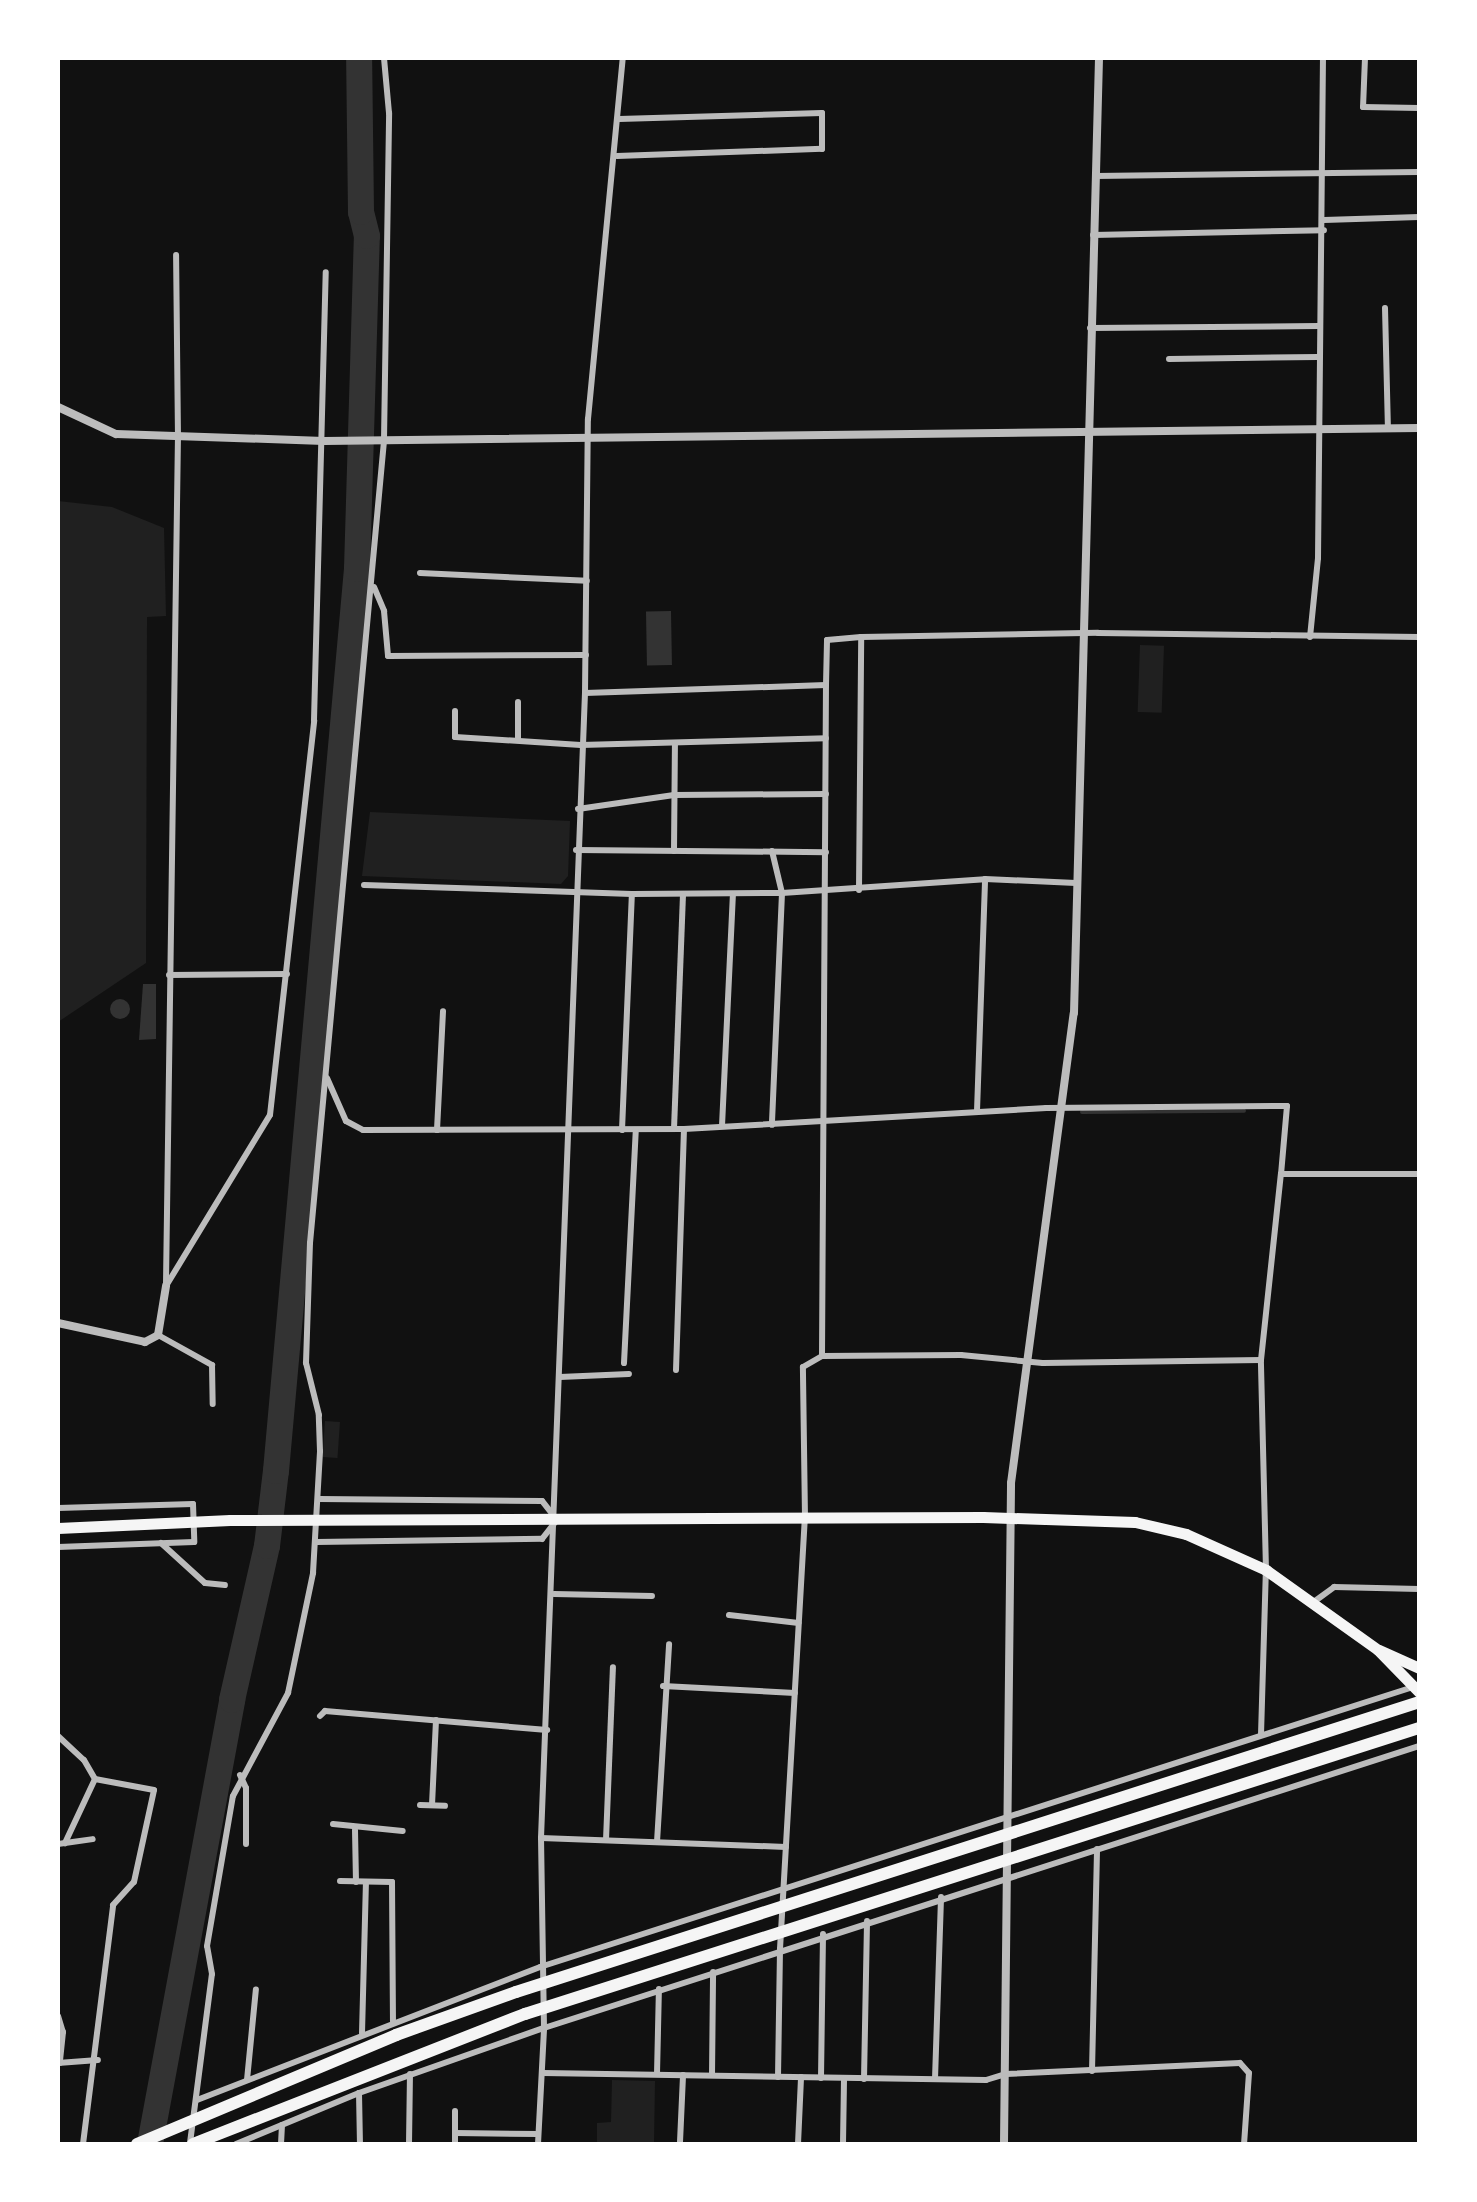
<!DOCTYPE html>
<html>
<head>
<meta charset="utf-8">
<style>
	body { margin:0 }
	#map { position:relative; width:1477px; height:2202px; overflow:hidden; background:#111; font-family:Roboto,sans-serif }
	div>[style] { position:absolute }
	[style*='--x'] { left:calc(var(--x)*1px); top:calc(var(--y)*1px); width:calc(var(--w)*1px); rotate:calc(var(--a)*1deg) }
	.green>* { inset:0; background:#202020; transform-origin:0 0 }
	.water>* { inset:0; background:#333; transform-origin:0 0 }
	.round { border-radius:50% }
	.stream>* { height:4px; margin:-2px; padding:0 2px; transform-origin:2px; border-radius:2px; background:#333 }
	.river>* { height:26px; margin:-13px; padding:0 13px; transform-origin:13px; border-radius:13px; background:#333 }
	.minor>* { height:6px; margin:-3px; padding:0 3px; transform-origin:3px; border-radius:3px; background:#bcbcbc }
	.tertiary>* { height:8px; margin:-4px; padding:0 4px; transform-origin:4px; border-radius:4px; background:#bcbcbc }
	.trunk>* { height:11px; margin:-5.5px; padding:0 5.5px; transform-origin:5.5px; border-radius:5.5px; background:#f5f5f5 }
	.motorway>* { height:12px; margin:-6px; padding:0 6px; transform-origin:6px; border-radius:6px; background:#f5f5f5 }
	span { translate:-50% -50%; white-space:nowrap; text-align:center; line-height:1.15; -webkit-text-stroke:6px #fff; paint-order:stroke }
	.frame { position:absolute; inset:0; border:60px solid #fff; pointer-events:none }
</style>
</head>
<body>
<div id="map">
	<div class="green">
		<i style="clip-path:polygon(58px 501px,112px 507px,164px 528px,166px 616px,147px 617px,146px 963px,58px 1022px)"></i>
		<i style="left:1140px;top:645px;width:24px;height:67px;rotate:2deg"></i>
		<i style="clip-path:polygon(370px 812px,570px 821px,568px 876px,561px 884px,362px 876px)"></i>
		<i style="left:325px;top:1421px;width:15px;height:36px;rotate:4deg"></i>
		<i style="clip-path:polygon(612px 2080px,655px 2081px,654px 2144px,597px 2144px,597px 2123px,611px 2122px)"></i>
	</div>
	<div class="water">
		<i style="left:671px;top:611px;width:54px;height:25px;rotate:89deg"></i>
		<i style="clip-path:polygon(143px 984px,156px 984px,156px 1039px,139px 1040px)"></i>
		<i class="round" style="left:110px;top:999px;width:20px;height:20px"></i>
	</div>
	<div class="stream">
		<i style="--x:1082;--y:1112;--w:162;--a:-0.4"></i>
	</div>
	<div class="river">
		<i style="--x:150;--y:2144;--w:452;--a:-79.5"></i>
		<i style="--x:232;--y:1700;--w:158;--a:-77.2"></i>
		<i style="--x:267;--y:1546;--w:76;--a:-83.2"></i>
		<i style="--x:276;--y:1471;--w:906;--a:-84.87"></i>
		<i style="--x:357;--y:569;--w:333;--a:-88.3"></i>
		<i style="--x:367;--y:236;--w:25;--a:-104"></i>
		<i style="--x:361;--y:212;--w:154;--a:-90.7"></i>
	</div>
	<div class="minor">
		<i style="--x:1365;--y:58;--w:49;--a:92.3"></i>
		<i style="--x:1363;--y:107;--w:56;--a:1"></i>
		<i style="--x:617;--y:156;--w:205;--a:-2"></i>
		<i style="--x:822;--y:149;--w:36;--a:-90"></i>
		<i style="--x:822;--y:113;--w:203;--a:178.3"></i>
		<i style="--x:1095;--y:176;--w:324;--a:-0.7"></i>
		<i style="--x:1324;--y:220;--w:95;--a:-1.8"></i>
		<i style="--x:1093;--y:235;--w:231;--a:-1.2"></i>
		<i style="--x:1385;--y:308;--w:120;--a:88.6"></i>
		<i style="--x:1090;--y:328;--w:229;--a:-0.5"></i>
		<i style="--x:1169;--y:359;--w:149;--a:-0.8"></i>
		<i style="--x:420;--y:573;--w:167;--a:2.7"></i>
		<i style="--x:374;--y:587;--w:26;--a:67"></i>
		<i style="--x:384;--y:611;--w:45;--a:84.9"></i>
		<i style="--x:388;--y:656;--w:198;--a:-0.3"></i>
		<i style="--x:1310;--y:637;--w:79;--a:-84.2"></i>
		<i style="--x:1318;--y:558;--w:500;--a:-89.43"></i>
		<i style="--x:585;--y:693;--w:241;--a:-1.9"></i>
		<i style="--x:826;--y:685;--w:45;--a:-88.7"></i>
		<i style="--x:827;--y:640;--w:34;--a:-5"></i>
		<i style="--x:861;--y:637;--w:237;--a:-1"></i>
		<i style="--x:1098;--y:633;--w:321;--a:0.7"></i>
		<i style="--x:518;--y:702;--w:37;--a:90"></i>
		<i style="--x:455;--y:711;--w:26;--a:90"></i>
		<i style="--x:455;--y:737;--w:126;--a:3.6"></i>
		<i style="--x:581;--y:745;--w:245;--a:-1.6"></i>
		<i style="--x:578;--y:809;--w:97;--a:-8.3"></i>
		<i style="--x:674;--y:795;--w:152;--a:-0.4"></i>
		<i style="--x:576;--y:850;--w:250;--a:0.5"></i>
		<i style="--x:674;--y:851;--w:107;--a:-89.5"></i>
		<i style="--x:772;--y:851;--w:43;--a:76.6"></i>
		<i style="--x:782;--y:893;--w:232;--a:92.5"></i>
		<i style="--x:364;--y:885;--w:268;--a:1.9"></i>
		<i style="--x:632;--y:894;--w:150;--a:-0.4"></i>
		<i style="--x:782;--y:893;--w:203;--a:-3.9"></i>
		<i style="--x:985;--y:879;--w:91;--a:2.5"></i>
		<i style="--x:859;--y:890;--w:253;--a:-89.5"></i>
		<i style="--x:169;--y:975;--w:118;--a:-0.5"></i>
		<i style="--x:327;--y:1078;--w:47;--a:66.2"></i>
		<i style="--x:346;--y:1121;--w:19;--a:28"></i>
		<i style="--x:363;--y:1130;--w:321;--a:-0.2"></i>
		<i style="--x:684;--y:1129;--w:363;--a:-3.3"></i>
		<i style="--x:1046;--y:1108;--w:241;--a:-0.5"></i>
		<i style="--x:1287;--y:1106;--w:68;--a:95"></i>
		<i style="--x:1281;--y:1174;--w:138;--a:0"></i>
		<i style="--x:977;--y:1111;--w:232;--a:-88"></i>
		<i style="--x:722;--y:1126;--w:232;--a:-87.3"></i>
		<i style="--x:674;--y:1129;--w:235;--a:-87.8"></i>
		<i style="--x:437;--y:1130;--w:119;--a:-87.1"></i>
		<i style="--x:622;--y:1130;--w:236;--a:-87.6"></i>
		<i style="--x:166;--y:1283;--w:845;--a:-89.19"></i>
		<i style="--x:178;--y:438;--w:183;--a:-90.6"></i>
		<i style="--x:166;--y:1286;--w:200;--a:-58.7"></i>
		<i style="--x:270;--y:1115;--w:397;--a:-83.6"></i>
		<i style="--x:314;--y:720;--w:448;--a:-88.5"></i>
		<i style="--x:158;--y:1335;--w:62;--a:29.1"></i>
		<i style="--x:212;--y:1365;--w:39;--a:89"></i>
		<i style="--x:822;--y:1356;--w:139;--a:-0.4"></i>
		<i style="--x:961;--y:1355;--w:82;--a:5.6"></i>
		<i style="--x:1043;--y:1363;--w:218;--a:-0.8"></i>
		<i style="--x:624;--y:1363;--w:233;--a:-87.1"></i>
		<i style="--x:676;--y:1370;--w:241;--a:-88.1"></i>
		<i style="--x:560;--y:1377;--w:69;--a:-2.5"></i>
		<i style="--x:58;--y:1508;--w:135;--a:-1.7"></i>
		<i style="--x:193;--y:1504;--w:38;--a:88"></i>
		<i style="--x:194;--y:1542;--w:136;--a:177.9"></i>
		<i style="--x:316;--y:1542;--w:226;--a:-0.8"></i>
		<i style="--x:542;--y:1539;--w:24;--a:-52"></i>
		<i style="--x:557;--y:1520;--w:24;--a:-128"></i>
		<i style="--x:542;--y:1501;--w:223;--a:-179.5"></i>
		<i style="--x:161;--y:1543;--w:59;--a:42.3"></i>
		<i style="--x:205;--y:1583;--w:20;--a:6"></i>
		<i style="--x:554;--y:1594;--w:98;--a:1.2"></i>
		<i style="--x:1315;--y:1601;--w:24;--a:-36"></i>
		<i style="--x:1334;--y:1587;--w:85;--a:1.3"></i>
		<i style="--x:729;--y:1615;--w:70;--a:6.5"></i>
		<i style="--x:663;--y:1686;--w:132;--a:3"></i>
		<i style="--x:320;--y:1716;--w:7;--a:-45"></i>
		<i style="--x:325;--y:1711;--w:223;--a:4.9"></i>
		<i style="--x:1261;--y:1735;--w:165;--a:-88.3"></i>
		<i style="--x:1266;--y:1570;--w:210;--a:-91.4"></i>
		<i style="--x:1261;--y:1360;--w:187;--a:-83.9"></i>
		<i style="--x:58;--y:1736;--w:35;--a:43"></i>
		<i style="--x:84;--y:1760;--w:22;--a:60"></i>
		<i style="--x:95;--y:1779;--w:71;--a:115.1"></i>
		<i style="--x:240;--y:1775;--w:14;--a:65"></i>
		<i style="--x:246;--y:1788;--w:56;--a:90"></i>
		<i style="--x:420;--y:1805;--w:25;--a:2"></i>
		<i style="--x:432;--y:1805;--w:85;--a:-87.3"></i>
		<i style="--x:333;--y:1824;--w:70;--a:5.7"></i>
		<i style="--x:355;--y:1830;--w:52;--a:88.9"></i>
		<i style="--x:541;--y:1838;--w:245;--a:2.1"></i>
		<i style="--x:606;--y:1840;--w:173;--a:-87.7"></i>
		<i style="--x:657;--y:1842;--w:198;--a:-86.5"></i>
		<i style="--x:58;--y:1844;--w:35;--a:-8"></i>
		<i style="--x:340;--y:1881;--w:52;--a:1.1"></i>
		<i style="--x:392;--y:1882;--w:139;--a:89.6"></i>
		<i style="--x:58;--y:2016;--w:17;--a:73"></i>
		<i style="--x:63;--y:2032;--w:31;--a:96"></i>
		<i style="--x:362;--y:2033;--w:151;--a:-88.5"></i>
		<i style="--x:58;--y:2063;--w:40;--a:-4.3"></i>
		<i style="--x:1092;--y:2071;--w:222;--a:-88.7"></i>
		<i style="--x:543;--y:2073;--w:443;--a:0.9"></i>
		<i style="--x:986;--y:2080;--w:21;--a:-17"></i>
		<i style="--x:1006;--y:2074;--w:234;--a:-2.7"></i>
		<i style="--x:1240;--y:2063;--w:13;--a:48"></i>
		<i style="--x:1249;--y:2073;--w:71;--a:94"></i>
		<i style="--x:657;--y:2074;--w:85;--a:-88.7"></i>
		<i style="--x:712;--y:2075;--w:103;--a:-89.4"></i>
		<i style="--x:778;--y:2077;--w:128;--a:-89.1"></i>
		<i style="--x:780;--y:1949;--w:432;--a:-86.7"></i>
		<i style="--x:805;--y:1518;--w:151;--a:-90.8"></i>
		<i style="--x:803;--y:1367;--w:22;--a:-30"></i>
		<i style="--x:822;--y:1356;--w:671;--a:-89.66"></i>
		<i style="--x:821;--y:2078;--w:144;--a:-89.2"></i>
		<i style="--x:864;--y:2079;--w:158;--a:-88.9"></i>
		<i style="--x:935;--y:2079;--w:182;--a:-88.1"></i>
		<i style="--x:247;--y:2080;--w:91;--a:-84.4"></i>
		<i style="--x:359;--y:2093;--w:51;--a:88.9"></i>
		<i style="--x:197;--y:2100;--w:368;--a:-21.2"></i>
		<i style="--x:540;--y:1967;--w:917;--a:-17.78"></i>
		<i style="--x:455;--y:2133;--w:83;--a:0.7"></i>
		<i style="--x:680;--y:2142;--w:67;--a:-87.4"></i>
		<i style="--x:190;--y:2143;--w:170;--a:-82.6"></i>
		<i style="--x:212;--y:1974;--w:28;--a:-100"></i>
		<i style="--x:207;--y:1946;--w:152;--a:-80.2"></i>
		<i style="--x:233;--y:1796;--w:117;--a:-61.9"></i>
		<i style="--x:288;--y:1693;--w:123;--a:-78.2"></i>
		<i style="--x:313;--y:1573;--w:122;--a:-86.7"></i>
		<i style="--x:320;--y:1451;--w:36;--a:-92"></i>
		<i style="--x:319;--y:1415;--w:54;--a:-104"></i>
		<i style="--x:306;--y:1363;--w:120;--a:-88.1"></i>
		<i style="--x:310;--y:1243;--w:806;--a:-84.73"></i>
		<i style="--x:384;--y:440;--w:327;--a:-89.1"></i>
		<i style="--x:389;--y:113;--w:55;--a:-95.2"></i>
		<i style="--x:83;--y:2144;--w:241;--a:-82.8"></i>
		<i style="--x:113;--y:1905;--w:31;--a:-48"></i>
		<i style="--x:134;--y:1882;--w:94;--a:-77.7"></i>
		<i style="--x:154;--y:1790;--w:60;--a:-169.4"></i>
		<i style="--x:236;--y:2144;--w:133;--a:-22.5"></i>
		<i style="--x:359;--y:2093;--w:196;--a:-19.4"></i>
		<i style="--x:544;--y:2028;--w:919;--a:-17.86"></i>
		<i style="--x:281;--y:2144;--w:19;--a:-87"></i>
		<i style="--x:409;--y:2144;--w:70;--a:-89.2"></i>
		<i style="--x:455;--y:2144;--w:33;--a:-90"></i>
		<i style="--x:538;--y:2144;--w:116;--a:-87"></i>
		<i style="--x:544;--y:2028;--w:190;--a:-90.9"></i>
		<i style="--x:541;--y:1838;--w:1146;--a:-87.8"></i>
		<i style="--x:585;--y:693;--w:274;--a:-89.4"></i>
		<i style="--x:588;--y:419;--w:363;--a:-84.5"></i>
		<i style="--x:798;--y:2144;--w:67;--a:-87.4"></i>
		<i style="--x:843;--y:2144;--w:66;--a:-89.1"></i>
	</div>
	<div class="tertiary">
		<i style="--x:58;--y:407;--w:64;--a:25"></i>
		<i style="--x:116;--y:434;--w:208;--a:1.9"></i>
		<i style="--x:324;--y:441;--w:1095;--a:-0.68"></i>
		<i style="--x:58;--y:1323;--w:89;--a:12.3"></i>
		<i style="--x:145;--y:1342;--w:15;--a:-28"></i>
		<i style="--x:158;--y:1335;--w:50;--a:-80.7"></i>
		<i style="--x:1004;--y:2144;--w:661;--a:-89.39"></i>
		<i style="--x:1011;--y:1483;--w:474;--a:-82.4"></i>
		<i style="--x:1074;--y:1013;--w:955;--a:-88.5"></i>
	</div>
	<div class="trunk">
		<i style="--x:58;--y:1528;--w:172;--a:-2.7"></i>
		<i style="--x:230;--y:1520;--w:753;--a:-0.23"></i>
		<i style="--x:983;--y:1517;--w:152;--a:1.9"></i>
		<i style="--x:1135;--y:1522;--w:52;--a:13.2"></i>
		<i style="--x:1186;--y:1534;--w:88;--a:24.2"></i>
		<i style="--x:1266;--y:1570;--w:138;--a:35.5"></i>
		<i style="--x:1378;--y:1650;--w:59;--a:45.7"></i>
		<i style="--x:1379;--y:1650;--w:44;--a:24.2"></i>
	</div>
	<div class="motorway">
		<i style="--x:137;--y:2144;--w:281;--a:-22.8"></i>
		<i style="--x:396;--y:2035;--w:127;--a:-19.7"></i>
		<i style="--x:516;--y:1992;--w:948;--a:-17.8"></i>
		<i style="--x:193;--y:2144;--w:357;--a:-21.4"></i>
		<i style="--x:525;--y:2014;--w:939;--a:-17.74"></i>
	</div>
	<div class="frame"></div>
</div>
</body>
</html>
